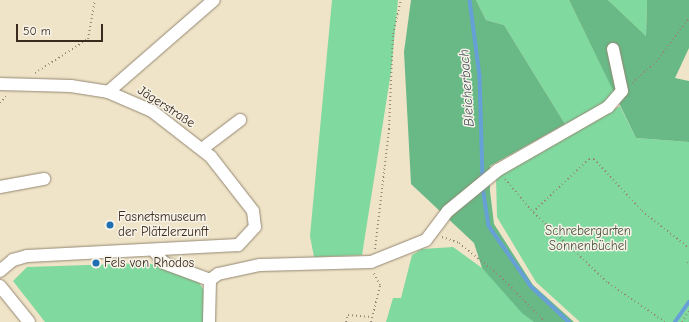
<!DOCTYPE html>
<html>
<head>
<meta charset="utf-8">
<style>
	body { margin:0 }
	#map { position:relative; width:689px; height:322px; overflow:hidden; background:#efe4c8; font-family:"Comic Neue",sans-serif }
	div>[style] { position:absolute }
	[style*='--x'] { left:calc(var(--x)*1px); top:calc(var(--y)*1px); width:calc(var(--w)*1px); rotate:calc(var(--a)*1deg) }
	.green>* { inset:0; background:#80d99f }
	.forest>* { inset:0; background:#68b986 }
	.stream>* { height:3.5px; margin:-1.75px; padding:0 1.75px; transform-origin:1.75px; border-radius:1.75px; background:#67a0d6 }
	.path>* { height:2px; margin-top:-1px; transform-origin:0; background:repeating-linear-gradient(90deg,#958773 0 1px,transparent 0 4px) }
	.roads { filter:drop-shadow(0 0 1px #958773) drop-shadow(0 0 1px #958773) }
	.minor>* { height:12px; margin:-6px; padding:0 6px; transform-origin:6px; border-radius:6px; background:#fff }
	.dots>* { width:11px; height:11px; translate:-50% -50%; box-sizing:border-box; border:2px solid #f7f3e8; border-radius:50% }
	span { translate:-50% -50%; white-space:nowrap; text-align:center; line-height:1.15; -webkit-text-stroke:3px #f7f3e8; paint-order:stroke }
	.street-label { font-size:13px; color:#3b2a1e }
	.poi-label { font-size:13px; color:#3b2a1e }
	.left { translate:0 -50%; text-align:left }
	.park-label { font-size:13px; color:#4c563e }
	.water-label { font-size:14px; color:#4a535e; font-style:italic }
	.scale { position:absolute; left:16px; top:24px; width:87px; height:18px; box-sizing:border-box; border:2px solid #3b2a1e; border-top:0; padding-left:5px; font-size:12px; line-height:14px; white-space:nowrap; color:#3b2a1e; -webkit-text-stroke:3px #f7f3e8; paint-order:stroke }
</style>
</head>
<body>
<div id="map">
	<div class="green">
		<i style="clip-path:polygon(332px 0,398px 0,391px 72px,362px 255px,314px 257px,310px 236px)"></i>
		<i style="clip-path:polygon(476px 0,569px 0,615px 94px,587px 116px,565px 124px,504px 25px,486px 20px)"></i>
		<i style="clip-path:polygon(608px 0,647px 0,646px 36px)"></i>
		<i style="clip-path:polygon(620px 106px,636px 138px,689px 142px,689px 322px,580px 322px,536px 282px,497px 217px,496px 178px)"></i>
		<i style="clip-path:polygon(453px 247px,482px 268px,534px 322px,386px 322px,393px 298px,401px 298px,412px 255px,422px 249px)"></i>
		<i style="clip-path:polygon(148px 263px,197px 279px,207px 296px,205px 322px,45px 322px,13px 281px,27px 267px)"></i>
	</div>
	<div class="forest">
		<i style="clip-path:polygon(411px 0,476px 0,486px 20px,504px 25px,565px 124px,490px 166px,490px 191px,494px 224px,533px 285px,574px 322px,534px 322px,522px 313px,482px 268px,474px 243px,411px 184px,404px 52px)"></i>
		<i style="clip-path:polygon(569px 0,608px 0,646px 36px,647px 0,689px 0,689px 48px,675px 78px,689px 81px,689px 142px,636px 138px)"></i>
	</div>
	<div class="stream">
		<i style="--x:470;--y:0;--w:77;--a:82.5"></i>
		<i style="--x:480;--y:76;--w:99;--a:88.3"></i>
		<i style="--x:483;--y:188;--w:38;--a:81"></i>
		<i style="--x:489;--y:226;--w:73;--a:55"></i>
		<i style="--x:531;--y:286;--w:52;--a:43.5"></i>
		<i style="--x:675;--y:322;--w:24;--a:-55"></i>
	</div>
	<div class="path">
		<i style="--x:35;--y:73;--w:63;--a:-32.7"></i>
		<i style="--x:88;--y:39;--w:40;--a:-80"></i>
		<i style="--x:632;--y:83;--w:32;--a:-41"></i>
		<i style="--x:656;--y:62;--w:55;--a:-53.1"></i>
		<i style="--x:0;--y:103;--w:9;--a:-49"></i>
		<i style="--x:505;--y:179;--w:43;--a:49.7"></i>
		<i style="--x:442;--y:237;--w:18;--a:19"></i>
		<i style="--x:459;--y:243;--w:53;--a:38.8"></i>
		<i style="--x:500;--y:276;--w:64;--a:45.6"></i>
		<i style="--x:375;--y:249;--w:121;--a:-83.3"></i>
		<i style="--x:389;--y:129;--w:95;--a:-87.6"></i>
		<i style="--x:393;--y:34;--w:35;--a:-77"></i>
		<i style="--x:687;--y:262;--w:3;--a:45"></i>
		<i style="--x:346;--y:322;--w:7;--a:-74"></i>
		<i style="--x:348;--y:315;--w:24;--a:5"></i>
		<i style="--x:371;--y:322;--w:38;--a:-76"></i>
		<i style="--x:380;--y:285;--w:15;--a:-118"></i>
		<i style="--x:665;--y:322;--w:70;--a:-145.4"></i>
		<i style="--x:607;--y:282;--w:102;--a:-136.6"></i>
		<i style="--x:533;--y:212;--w:77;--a:-43.4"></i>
		<i style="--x:589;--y:159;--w:5;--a:0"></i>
		<i style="--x:594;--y:159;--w:71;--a:47.3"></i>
		<i style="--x:642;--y:211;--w:60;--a:38.2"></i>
		<i style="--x:682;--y:322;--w:13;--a:-58"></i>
	</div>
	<div class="roads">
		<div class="minor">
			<i style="--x:0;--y:84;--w:71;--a:1.6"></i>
			<i style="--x:71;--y:86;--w:37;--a:9"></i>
			<i style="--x:108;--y:92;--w:48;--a:23.4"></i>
			<i style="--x:152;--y:111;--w:75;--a:37.9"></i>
			<i style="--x:211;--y:157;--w:68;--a:52.1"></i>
			<i style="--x:253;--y:211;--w:16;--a:83"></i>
			<i style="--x:255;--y:227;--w:25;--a:133"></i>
			<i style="--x:238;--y:245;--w:211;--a:177"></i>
			<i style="--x:27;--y:256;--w:15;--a:164"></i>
			<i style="--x:13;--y:260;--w:17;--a:140"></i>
			<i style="--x:108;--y:92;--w:140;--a:-41"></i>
			<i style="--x:202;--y:149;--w:48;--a:-37.3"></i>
			<i style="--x:0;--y:187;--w:45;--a:-10.3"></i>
			<i style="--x:155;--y:252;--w:14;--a:51"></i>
			<i style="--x:164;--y:263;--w:49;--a:20.3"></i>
			<i style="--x:210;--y:280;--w:42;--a:91.4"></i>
			<i style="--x:210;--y:280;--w:10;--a:-37"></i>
			<i style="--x:218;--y:274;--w:43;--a:-12.1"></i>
			<i style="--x:260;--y:265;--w:111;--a:-1.5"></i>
			<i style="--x:371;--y:262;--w:59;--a:-21.8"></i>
			<i style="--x:426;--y:240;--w:36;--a:-53"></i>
			<i style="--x:448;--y:211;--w:65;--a:-39.4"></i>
			<i style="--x:498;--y:170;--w:127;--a:-29.8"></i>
			<i style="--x:608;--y:107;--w:21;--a:-49"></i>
			<i style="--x:622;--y:91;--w:43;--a:-102.1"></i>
			<i style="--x:0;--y:286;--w:46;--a:51.1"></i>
		</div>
	</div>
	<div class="dots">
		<i style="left:110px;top:225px;background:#1f6fb2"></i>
		<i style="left:96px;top:263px;background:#1f6fb2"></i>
	</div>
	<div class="street-label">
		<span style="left:166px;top:107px;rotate:33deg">Jägerstraße</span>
	</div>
	<div class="poi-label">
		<span class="left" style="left:118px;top:225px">Fasnetsmuseum<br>der Plätzlerzunft</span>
		<span class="left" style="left:104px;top:263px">Fels von Rhodos</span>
	</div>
	<div class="park-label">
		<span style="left:588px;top:239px">Schrebergarten<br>Sonnenbüchel</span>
	</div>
	<div class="water-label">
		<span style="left:467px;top:88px;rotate:-94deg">Bleicherbach</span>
	</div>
	<div class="scale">50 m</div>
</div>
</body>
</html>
